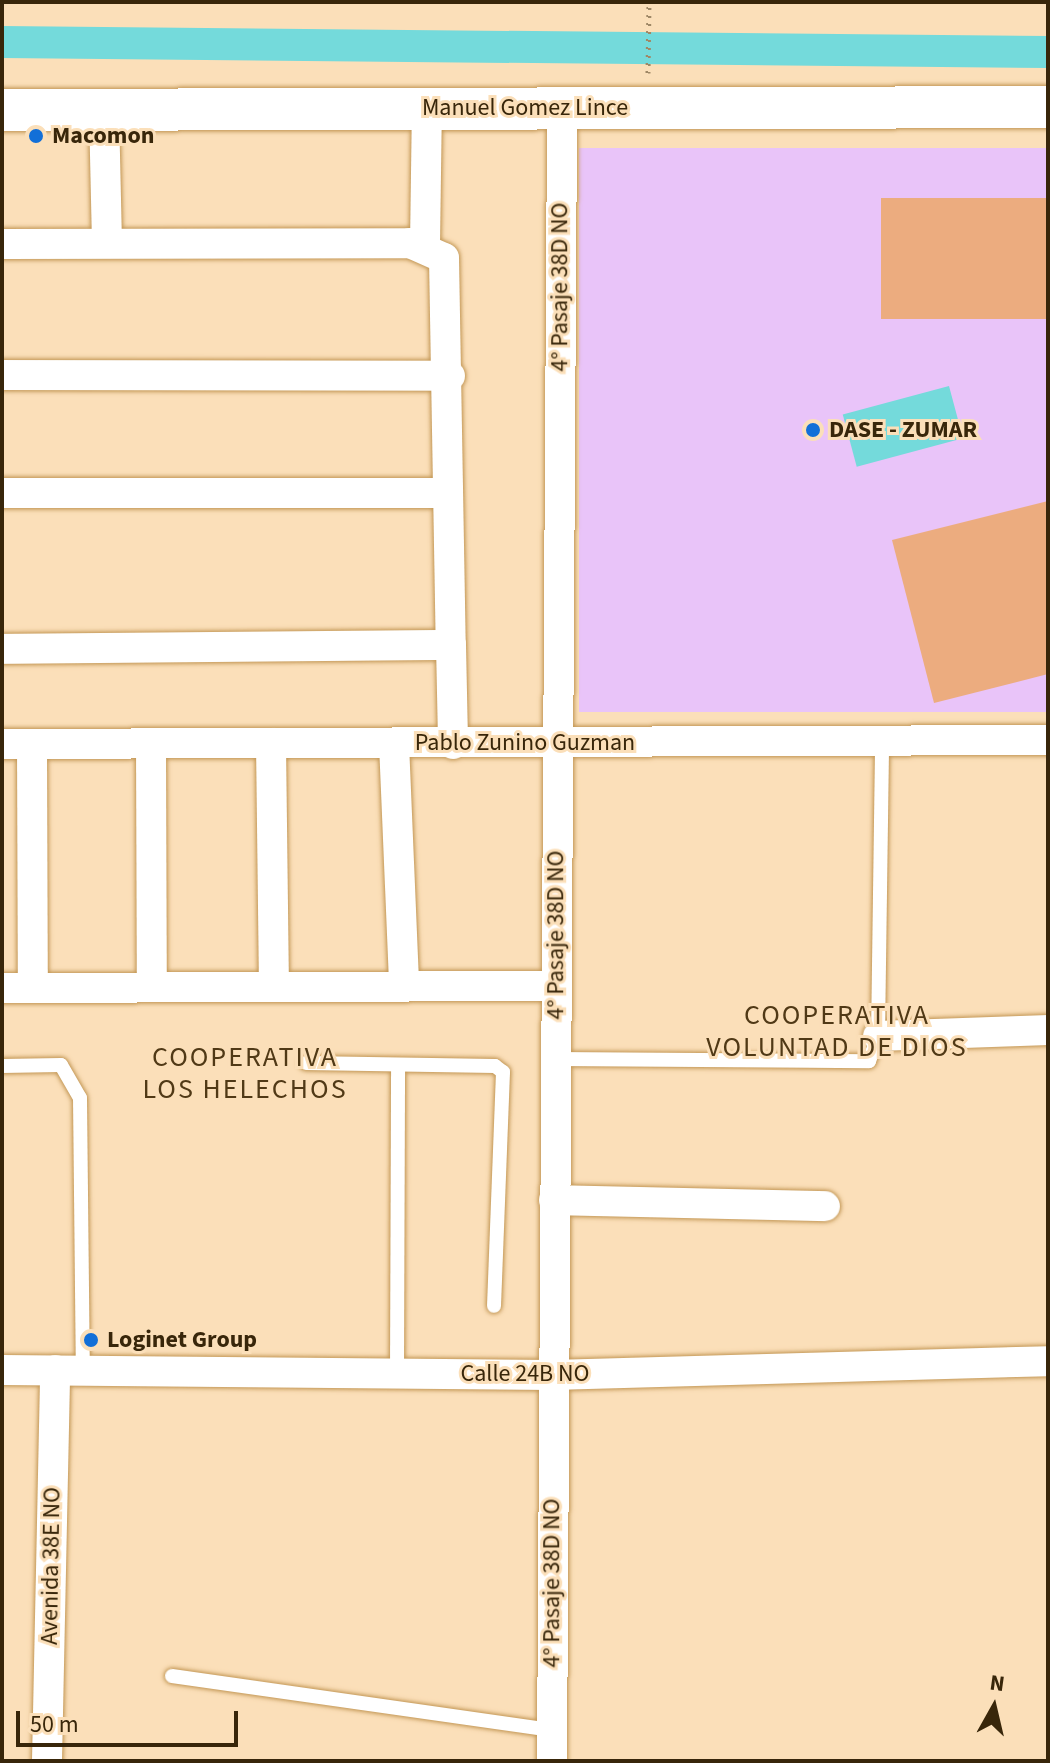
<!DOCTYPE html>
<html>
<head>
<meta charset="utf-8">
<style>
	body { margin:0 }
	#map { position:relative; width:1050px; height:1763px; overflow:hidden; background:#fbdfb9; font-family:"Source Sans 3",sans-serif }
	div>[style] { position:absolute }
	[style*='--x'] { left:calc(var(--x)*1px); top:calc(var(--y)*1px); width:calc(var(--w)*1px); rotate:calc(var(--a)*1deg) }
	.green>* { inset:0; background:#e9c4f9; transform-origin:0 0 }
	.water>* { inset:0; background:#74dadb; transform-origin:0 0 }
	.canal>* { height:32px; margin:-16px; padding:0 16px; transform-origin:16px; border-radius:16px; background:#74dadb }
	.building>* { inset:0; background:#ecac7f; transform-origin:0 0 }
	.path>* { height:5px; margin-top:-2.5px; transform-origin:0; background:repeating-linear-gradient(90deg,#9f8866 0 2px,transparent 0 8px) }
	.roads { filter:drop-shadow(0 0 2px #c39755) drop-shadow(0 0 2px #c39755) }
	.lane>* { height:14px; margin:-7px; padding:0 7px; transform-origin:7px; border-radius:7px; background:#fff }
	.street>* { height:30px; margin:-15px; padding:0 15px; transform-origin:15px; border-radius:15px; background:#fff }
	.secondary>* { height:42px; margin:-21px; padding:0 21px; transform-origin:21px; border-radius:21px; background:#fff }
	.dots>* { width:22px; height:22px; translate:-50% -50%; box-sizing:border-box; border:4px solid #fbdfb9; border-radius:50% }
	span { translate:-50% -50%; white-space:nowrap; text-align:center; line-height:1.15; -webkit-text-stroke:6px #fbdfb9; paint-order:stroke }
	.street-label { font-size:24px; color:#38260a }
	.poi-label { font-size:24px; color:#38260a; font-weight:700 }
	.left { translate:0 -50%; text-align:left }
	.quarter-label { font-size:28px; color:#503916; letter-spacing:2px }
	.frame { position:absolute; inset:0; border:4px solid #38260a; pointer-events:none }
	.north { position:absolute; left:954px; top:1667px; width:80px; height:80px; -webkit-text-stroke:6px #fbdfb9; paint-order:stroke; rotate:8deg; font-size:22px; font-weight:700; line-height:32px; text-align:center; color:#38260a }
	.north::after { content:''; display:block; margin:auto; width:28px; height:36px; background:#38260a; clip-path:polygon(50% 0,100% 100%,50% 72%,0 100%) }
	.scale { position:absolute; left:16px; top:1711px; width:222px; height:36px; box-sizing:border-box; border:4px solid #38260a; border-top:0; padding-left:10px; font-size:24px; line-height:28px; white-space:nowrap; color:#38260a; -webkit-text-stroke:6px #fbdfb9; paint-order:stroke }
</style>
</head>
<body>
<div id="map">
	<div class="green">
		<i style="left:579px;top:148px;width:469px;height:564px"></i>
	</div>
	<div class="water">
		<i style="left:949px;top:386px;width:54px;height:110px;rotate:75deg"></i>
	</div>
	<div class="canal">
		<i style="--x:2;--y:42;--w:1046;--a:0.55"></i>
	</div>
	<div class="building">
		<i style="left:881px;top:198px;width:167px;height:121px"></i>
		<i style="clip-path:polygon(1048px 501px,1048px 674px,934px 703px,892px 540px)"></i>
	</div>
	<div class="path">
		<i style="--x:648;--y:73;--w:71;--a:-89.2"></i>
	</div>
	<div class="roads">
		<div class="lane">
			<i style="--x:554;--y:1059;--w:315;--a:0.4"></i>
			<i style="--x:869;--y:1061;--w:27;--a:-70"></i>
			<i style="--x:878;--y:1036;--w:295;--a:-89.2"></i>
			<i style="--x:306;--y:1063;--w:189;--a:0.9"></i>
			<i style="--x:495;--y:1066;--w:10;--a:37"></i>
			<i style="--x:503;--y:1072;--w:234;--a:92.2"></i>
			<i style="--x:2;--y:1066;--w:59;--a:-1"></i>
			<i style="--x:61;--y:1065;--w:38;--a:60"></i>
			<i style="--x:80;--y:1098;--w:273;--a:89.4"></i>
			<i style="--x:397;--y:1373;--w:307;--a:-89.8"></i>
			<i style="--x:172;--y:1676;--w:384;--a:8.1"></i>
		</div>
		<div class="street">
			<i style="--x:104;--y:111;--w:130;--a:88.7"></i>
			<i style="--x:2;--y:244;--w:408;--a:-0.1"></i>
			<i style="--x:410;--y:243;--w:37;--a:24"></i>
			<i style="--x:444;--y:258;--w:387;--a:89"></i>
			<i style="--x:451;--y:645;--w:449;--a:179.5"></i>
			<i style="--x:425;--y:245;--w:137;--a:-89.2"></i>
			<i style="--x:2;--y:375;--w:448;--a:0.1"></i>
			<i style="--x:2;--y:493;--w:446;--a:0"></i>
			<i style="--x:451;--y:645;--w:99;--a:88.8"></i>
			<i style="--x:271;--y:743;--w:239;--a:89.3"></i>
			<i style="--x:394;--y:743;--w:241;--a:87.6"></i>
			<i style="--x:2;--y:744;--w:1046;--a:-0.22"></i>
			<i style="--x:32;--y:744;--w:243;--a:89.8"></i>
			<i style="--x:151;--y:744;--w:241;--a:89.8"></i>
			<i style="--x:2;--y:988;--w:554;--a:-0.21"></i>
			<i style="--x:878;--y:1036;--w:170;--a:-2"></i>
			<i style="--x:554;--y:1200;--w:271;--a:1.3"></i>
			<i style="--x:2;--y:1370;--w:550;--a:0.52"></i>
			<i style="--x:552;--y:1375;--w:496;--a:-1.6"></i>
			<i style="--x:47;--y:1761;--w:391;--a:-88.8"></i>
			<i style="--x:552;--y:1761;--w:1653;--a:-89.65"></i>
		</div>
		<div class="secondary">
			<i style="--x:2;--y:110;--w:1046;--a:-0.16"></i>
		</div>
	</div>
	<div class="dots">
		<i style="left:36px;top:136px;background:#126fd8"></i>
		<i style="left:813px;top:430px;background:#126fd8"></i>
		<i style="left:91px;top:1340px;background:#126fd8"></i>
	</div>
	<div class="street-label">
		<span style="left:525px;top:108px">Manuel Gomez Lince</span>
		<span style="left:560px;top:287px;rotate:-90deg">4° Pasaje 38D NO</span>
		<span style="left:525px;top:743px">Pablo Zunino Guzman</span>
		<span style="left:556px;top:935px;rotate:-90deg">4° Pasaje 38D NO</span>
		<span style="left:525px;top:1374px">Calle 24B NO</span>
		<span style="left:51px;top:1566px;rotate:-89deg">Avenida 38E NO</span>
		<span style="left:552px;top:1583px;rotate:-90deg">4° Pasaje 38D NO</span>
	</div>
	<div class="poi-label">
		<span class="left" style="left:52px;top:136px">Macomon</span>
		<span class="left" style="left:829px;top:430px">DASE - ZUMAR</span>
		<span class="left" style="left:107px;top:1340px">Loginet Group</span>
	</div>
	<div class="quarter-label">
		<span style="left:837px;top:1031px">COOPERATIVA<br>VOLUNTAD DE DIOS</span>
		<span style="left:245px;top:1073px">COOPERATIVA<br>LOS HELECHOS</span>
	</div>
	<div class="frame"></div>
	<div class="north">N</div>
	<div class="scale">50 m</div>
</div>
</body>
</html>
